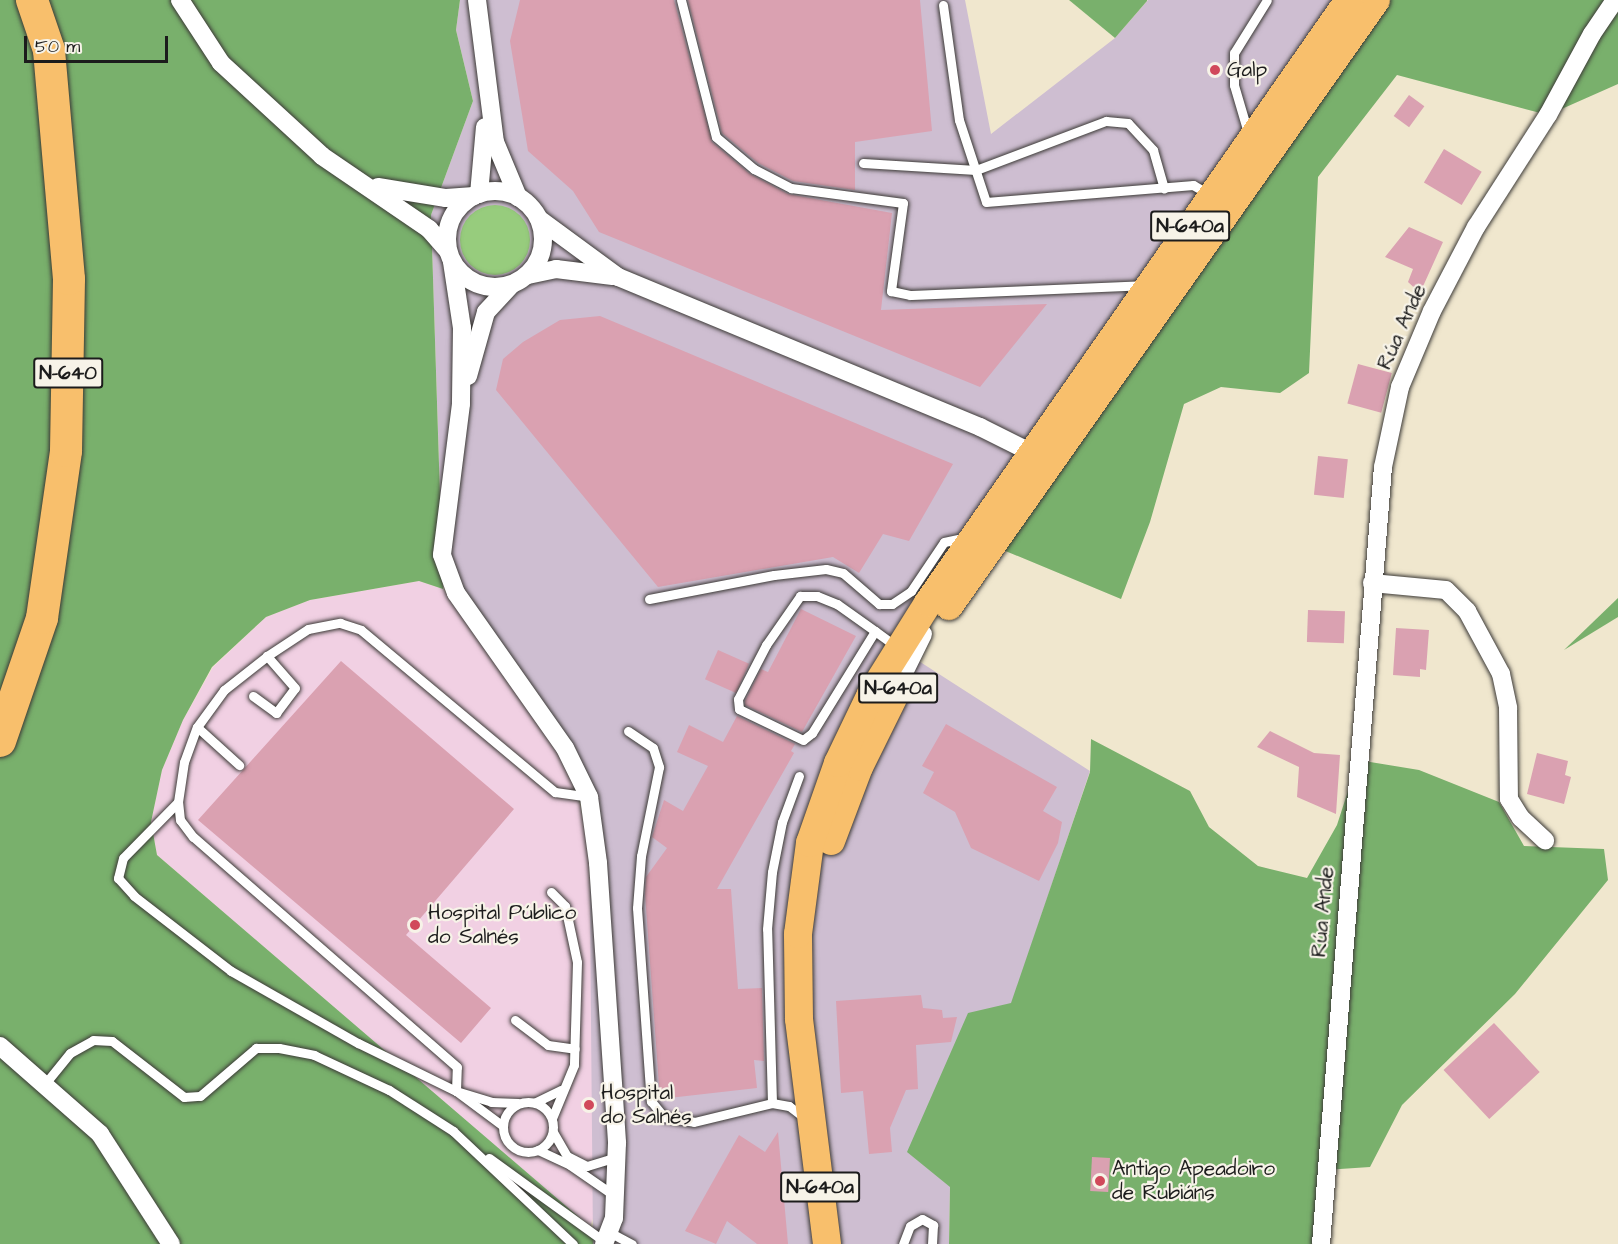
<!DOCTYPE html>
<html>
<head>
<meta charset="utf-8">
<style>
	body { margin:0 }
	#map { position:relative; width:1618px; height:1244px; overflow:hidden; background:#f0e7ce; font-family:"Architects Daughter",sans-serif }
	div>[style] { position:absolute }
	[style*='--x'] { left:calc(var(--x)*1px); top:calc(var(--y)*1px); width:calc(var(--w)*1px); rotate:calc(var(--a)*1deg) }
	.built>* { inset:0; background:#f1d0e3 }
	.industrial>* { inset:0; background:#cebed1 }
	.green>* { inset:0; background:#97cc7d }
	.round { border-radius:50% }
	.forest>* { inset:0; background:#79b06c }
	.building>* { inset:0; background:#daa1b1; transform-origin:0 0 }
	.roads { filter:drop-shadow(0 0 2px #3c3a37) drop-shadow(0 0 2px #3c3a37) }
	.lane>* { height:9px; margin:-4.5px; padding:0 4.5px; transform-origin:4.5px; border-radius:4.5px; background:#fff }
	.lane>.ring { margin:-4.5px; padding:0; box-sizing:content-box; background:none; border:9px solid #fff; border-radius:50% }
	.street>* { height:18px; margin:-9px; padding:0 9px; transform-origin:9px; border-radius:9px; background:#fff }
	.street>.ring { margin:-9px; padding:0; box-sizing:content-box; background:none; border:18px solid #fff; border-radius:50% }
	.primary>* { height:28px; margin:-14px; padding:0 14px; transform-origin:14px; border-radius:14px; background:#f8bf6c }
	.highway>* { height:32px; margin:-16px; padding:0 16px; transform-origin:16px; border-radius:16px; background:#f8bf6c }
	.dots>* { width:16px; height:16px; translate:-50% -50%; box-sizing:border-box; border:3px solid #f7f3e8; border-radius:50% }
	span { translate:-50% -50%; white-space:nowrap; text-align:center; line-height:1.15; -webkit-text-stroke:4.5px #f7f3e8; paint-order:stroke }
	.shield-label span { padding:2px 4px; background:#f7f3e8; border:2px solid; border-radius:4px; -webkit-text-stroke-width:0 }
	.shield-label { font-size:20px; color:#1c1c1c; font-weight:700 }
	.poi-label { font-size:21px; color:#1c1c1c }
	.left { translate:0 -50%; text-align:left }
	.street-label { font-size:21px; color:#1c1c1c }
	.scale { position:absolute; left:24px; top:36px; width:144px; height:27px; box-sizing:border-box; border:3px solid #1c1c1c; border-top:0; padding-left:8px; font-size:18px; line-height:21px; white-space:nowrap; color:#1c1c1c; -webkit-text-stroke:4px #f7f3e8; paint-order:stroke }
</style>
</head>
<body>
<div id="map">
	<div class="built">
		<i style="clip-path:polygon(419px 581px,443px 589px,525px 694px,571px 762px,589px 848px,599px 1203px,589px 1229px,157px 855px,151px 822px,162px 770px,183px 720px,213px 667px,266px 617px,310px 600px)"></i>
	</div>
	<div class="industrial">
		<i style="clip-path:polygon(460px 0,965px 0,991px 134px,1115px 38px,1148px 0,1349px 0,900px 649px,1090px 771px,950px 1187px,949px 1244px,593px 1244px,589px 798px,442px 555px,431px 215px,473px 101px,456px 30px)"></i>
	</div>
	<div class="green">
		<i class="round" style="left:460px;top:205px;width:70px;height:70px"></i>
	</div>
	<div class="forest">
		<i style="clip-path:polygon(0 0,460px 0,456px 30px,473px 101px,431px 215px,443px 589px,419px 581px,310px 600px,266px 617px,212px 667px,183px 720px,162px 770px,151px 822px,157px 855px,595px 1231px,593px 1244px,0 1244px)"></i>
		<i style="clip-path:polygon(1069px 0,1147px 0,1147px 1px,1115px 38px)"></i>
		<i style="clip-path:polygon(1349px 0,1618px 0,1618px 84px,1548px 115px,1397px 75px,1318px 177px,1309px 373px,1280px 393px,1221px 387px,1184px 404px,1150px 522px,1121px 599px,972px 537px)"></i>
		<i style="clip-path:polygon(1618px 598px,1618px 617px,1564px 650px)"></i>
		<i style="clip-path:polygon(1091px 739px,1190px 791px,1209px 827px,1258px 866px,1307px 878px,1337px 825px,1358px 760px,1419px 770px,1499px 802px,1524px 846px,1604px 849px,1608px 880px,1515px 994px,1402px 1105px,1370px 1167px,1325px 1170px,1321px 1244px,949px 1244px,950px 1187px,907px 1152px,968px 1013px,1011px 1003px,1090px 772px)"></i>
	</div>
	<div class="building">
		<i style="clip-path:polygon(520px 0,674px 0,712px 142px,750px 174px,788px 194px,892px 213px,881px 310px,1047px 304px,980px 387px,599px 232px,573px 191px,528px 151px,510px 41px)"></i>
		<i style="clip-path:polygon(688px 0,920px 0,932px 131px,855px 142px,855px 190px,793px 181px,758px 163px,722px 133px)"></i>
		<i style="left:1409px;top:95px;width:19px;height:26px;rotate:36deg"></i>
		<i style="left:1444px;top:149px;width:44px;height:39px;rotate:31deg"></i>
		<i style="clip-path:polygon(1409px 227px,1443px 242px,1420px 293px,1408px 282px,1413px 269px,1385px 257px)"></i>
		<i style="clip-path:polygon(600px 316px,953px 464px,909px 541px,883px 534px,859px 573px,833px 557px,658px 587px,496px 390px,503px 359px,523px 342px,560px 320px)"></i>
		<i style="left:1358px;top:364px;width:35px;height:41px;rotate:15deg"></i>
		<i style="left:1318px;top:456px;width:30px;height:39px;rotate:6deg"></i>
		<i style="clip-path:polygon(801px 609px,856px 636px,802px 732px,745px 705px,745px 701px,761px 669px,768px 672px)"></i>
		<i style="left:1308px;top:610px;width:37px;height:32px;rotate:2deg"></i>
		<i style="clip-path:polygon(1396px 628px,1429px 630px,1426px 670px,1420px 669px,1420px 677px,1393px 675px)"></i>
		<i style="left:718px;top:650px;width:34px;height:32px;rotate:24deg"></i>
		<i style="clip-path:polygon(341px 661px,514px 809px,406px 935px,491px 1008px,461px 1043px,198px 820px)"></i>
		<i style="clip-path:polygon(737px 716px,795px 744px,791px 751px,794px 753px,717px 889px,731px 889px,738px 989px,762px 988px,764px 1061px,754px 1060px,757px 1088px,660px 1099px,645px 894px,646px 877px,667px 848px,652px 837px,664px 800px,683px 811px,708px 766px,677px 752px,689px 725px,723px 742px)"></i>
		<i style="clip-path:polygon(946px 724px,1057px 787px,1043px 811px,1062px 822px,1058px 843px,1039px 881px,971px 848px,955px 812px,923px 793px,934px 772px,922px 766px)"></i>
		<i style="clip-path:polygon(1270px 731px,1314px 753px,1340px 755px,1336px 814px,1297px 797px,1299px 767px,1257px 747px)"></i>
		<i style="clip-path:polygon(1537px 753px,1568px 761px,1565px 775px,1571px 777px,1564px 804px,1527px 794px)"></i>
		<i style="clip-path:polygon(921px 995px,923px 1008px,942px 1010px,943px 1018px,957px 1017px,951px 1042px,916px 1045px,918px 1089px,906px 1090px,890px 1128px,892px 1152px,869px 1154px,863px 1091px,841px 1093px,836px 1001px)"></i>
		<i style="left:1494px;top:1023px;width:67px;height:69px;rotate:47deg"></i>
		<i style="clip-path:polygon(778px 1132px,788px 1244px,757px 1244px,727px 1221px,716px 1244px,685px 1231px,739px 1135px,765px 1152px)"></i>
		<i style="left:1092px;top:1157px;width:18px;height:34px;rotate:3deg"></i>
	</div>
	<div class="roads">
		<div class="lane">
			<i style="--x:681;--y:0;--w:141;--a:75.7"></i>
			<i style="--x:716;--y:137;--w:50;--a:40.1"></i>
			<i style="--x:754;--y:169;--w:42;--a:27.2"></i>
			<i style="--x:791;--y:188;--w:113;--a:7.6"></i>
			<i style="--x:903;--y:203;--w:89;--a:97.8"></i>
			<i style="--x:891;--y:291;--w:19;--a:12"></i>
			<i style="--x:910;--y:295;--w:234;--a:-2.4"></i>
			<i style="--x:943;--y:5;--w:116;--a:82.1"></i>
			<i style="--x:959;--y:120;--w:86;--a:71.8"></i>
			<i style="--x:986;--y:202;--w:208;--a:-4.7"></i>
			<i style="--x:1193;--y:185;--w:20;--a:30"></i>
			<i style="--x:1249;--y:136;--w:53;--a:-106.4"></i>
			<i style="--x:1234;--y:85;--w:32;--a:-90"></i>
			<i style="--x:1234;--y:53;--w:62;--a:-58.1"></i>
			<i style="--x:863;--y:163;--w:113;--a:3.5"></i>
			<i style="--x:976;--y:170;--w:139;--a:-20.7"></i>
			<i style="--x:1106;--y:121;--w:22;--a:5"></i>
			<i style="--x:1128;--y:123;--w:37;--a:47"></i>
			<i style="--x:1153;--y:150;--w:40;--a:74"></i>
			<i style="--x:649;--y:599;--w:127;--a:-10.9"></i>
			<i style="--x:774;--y:575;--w:52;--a:-6.6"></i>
			<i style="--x:826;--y:569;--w:17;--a:13"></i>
			<i style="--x:843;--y:573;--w:48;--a:40.7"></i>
			<i style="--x:879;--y:604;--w:13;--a:0"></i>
			<i style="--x:892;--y:604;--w:23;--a:-34"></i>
			<i style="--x:911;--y:591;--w:59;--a:-56"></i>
			<i style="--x:944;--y:542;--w:24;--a:-12"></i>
			<i style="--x:875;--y:631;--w:120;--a:121.7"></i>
			<i style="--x:812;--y:733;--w:11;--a:142"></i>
			<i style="--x:803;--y:740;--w:71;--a:-154.2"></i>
			<i style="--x:739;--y:709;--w:10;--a:-96"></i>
			<i style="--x:738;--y:699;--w:61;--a:-62.6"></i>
			<i style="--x:766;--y:645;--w:60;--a:-55.2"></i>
			<i style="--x:800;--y:596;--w:17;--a:0"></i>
			<i style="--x:817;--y:596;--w:22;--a:22"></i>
			<i style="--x:837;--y:604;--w:47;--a:35.4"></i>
			<i style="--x:875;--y:631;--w:29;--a:36"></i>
			<i style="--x:253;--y:696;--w:29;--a:36"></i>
			<i style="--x:276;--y:713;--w:31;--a:-53"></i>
			<i style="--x:295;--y:688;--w:43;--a:-131.2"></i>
			<i style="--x:197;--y:727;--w:57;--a:42.1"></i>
			<i style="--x:628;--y:731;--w:30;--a:34"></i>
			<i style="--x:653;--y:748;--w:20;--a:72"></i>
			<i style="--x:659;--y:767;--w:91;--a:101.4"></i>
			<i style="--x:641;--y:856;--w:52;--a:94.4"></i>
			<i style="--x:637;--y:908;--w:194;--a:85.9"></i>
			<i style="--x:651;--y:1101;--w:21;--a:51"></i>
			<i style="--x:664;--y:1117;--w:30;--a:9"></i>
			<i style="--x:694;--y:1122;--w:80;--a:-13.7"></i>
			<i style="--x:772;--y:1103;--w:17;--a:10"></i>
			<i style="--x:789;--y:1106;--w:20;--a:37"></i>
			<i style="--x:178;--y:802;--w:78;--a:134.5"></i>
			<i style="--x:123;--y:858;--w:21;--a:104"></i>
			<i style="--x:118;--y:878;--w:24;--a:48"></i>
			<i style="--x:134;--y:896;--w:123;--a:37.7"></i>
			<i style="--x:231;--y:971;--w:146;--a:29.6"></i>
			<i style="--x:358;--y:1043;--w:109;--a:26.1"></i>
			<i style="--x:456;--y:1091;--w:24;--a:-88"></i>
			<i style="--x:457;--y:1067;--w:350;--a:-138.9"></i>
			<i style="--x:193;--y:837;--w:21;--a:-127"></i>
			<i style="--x:180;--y:820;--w:18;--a:-96"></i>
			<i style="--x:178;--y:802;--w:40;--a:-81.5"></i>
			<i style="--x:184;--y:762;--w:37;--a:-70"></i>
			<i style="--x:197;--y:727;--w:46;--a:-53.9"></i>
			<i style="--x:224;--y:690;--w:55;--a:-38.3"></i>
			<i style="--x:267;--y:656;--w:49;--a:-33.4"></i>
			<i style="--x:308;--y:629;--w:33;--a:-11"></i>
			<i style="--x:340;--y:623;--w:22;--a:18"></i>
			<i style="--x:361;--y:630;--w:253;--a:39.9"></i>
			<i style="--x:555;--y:792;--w:34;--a:8"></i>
			<i style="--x:551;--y:892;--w:20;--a:45"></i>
			<i style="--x:565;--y:906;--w:57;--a:77.9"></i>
			<i style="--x:577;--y:962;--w:103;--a:91.7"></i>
			<i style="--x:574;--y:1065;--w:57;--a:112.5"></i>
			<i style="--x:515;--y:1020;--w:41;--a:37.1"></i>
			<i style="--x:548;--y:1045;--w:27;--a:8"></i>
			<i style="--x:44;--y:1085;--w:41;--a:-50.9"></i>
			<i style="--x:70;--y:1053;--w:26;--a:-29"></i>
			<i style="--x:93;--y:1040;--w:19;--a:3"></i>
			<i style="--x:112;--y:1041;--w:91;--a:37.9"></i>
			<i style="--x:184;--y:1097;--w:16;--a:-4"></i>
			<i style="--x:200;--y:1096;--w:74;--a:-40.6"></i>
			<i style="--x:256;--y:1048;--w:23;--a:0"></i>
			<i style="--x:279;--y:1048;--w:36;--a:11"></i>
			<i style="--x:314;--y:1055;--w:83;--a:25"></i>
			<i style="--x:389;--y:1090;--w:76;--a:32.6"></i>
			<i style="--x:453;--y:1131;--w:165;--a:43.3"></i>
			<i class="ring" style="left:503px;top:1102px;width:41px;height:41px"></i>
			<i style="--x:536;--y:1102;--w:28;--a:-26"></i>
			<i style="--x:772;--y:1103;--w:174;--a:-91.6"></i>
			<i style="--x:767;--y:929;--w:57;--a:-85"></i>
			<i style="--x:772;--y:872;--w:51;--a:-78.7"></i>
			<i style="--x:782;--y:822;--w:49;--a:-69.7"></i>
			<i style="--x:503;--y:1126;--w:59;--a:-143.3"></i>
			<i style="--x:456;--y:1091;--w:37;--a:17"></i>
			<i style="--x:491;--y:1102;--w:27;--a:2"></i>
			<i style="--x:553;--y:1132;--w:28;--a:60"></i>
			<i style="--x:567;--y:1156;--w:22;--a:27"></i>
			<i style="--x:587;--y:1166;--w:30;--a:-17"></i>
			<i style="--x:538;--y:1150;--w:35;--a:25"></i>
			<i style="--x:570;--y:1165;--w:55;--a:34.6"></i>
			<i style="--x:489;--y:1158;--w:143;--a:35.9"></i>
			<i style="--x:609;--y:1232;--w:26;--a:28"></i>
			<i style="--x:903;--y:1244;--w:19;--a:-69"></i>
			<i style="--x:910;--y:1226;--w:14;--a:-30"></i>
			<i style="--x:922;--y:1219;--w:13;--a:29"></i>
			<i style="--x:933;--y:1225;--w:19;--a:93"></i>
		</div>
		<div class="street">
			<i style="--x:180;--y:0;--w:75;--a:56.9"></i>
			<i style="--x:221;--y:63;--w:137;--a:42.6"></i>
			<i style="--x:322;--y:156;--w:130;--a:34.3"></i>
			<i style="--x:429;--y:229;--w:29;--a:49"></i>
			<i style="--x:477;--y:0;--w:143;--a:82.8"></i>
			<i style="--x:495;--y:142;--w:60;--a:67.3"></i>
			<i style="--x:378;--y:187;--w:69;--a:9.2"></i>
			<i style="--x:446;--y:198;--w:28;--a:-4"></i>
			<i class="ring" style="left:447px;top:191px;width:78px;height:78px"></i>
			<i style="--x:479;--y:194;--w:67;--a:-84.9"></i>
			<i style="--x:539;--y:219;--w:98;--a:36.3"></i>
			<i style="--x:618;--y:277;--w:392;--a:22.5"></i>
			<i style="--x:980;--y:427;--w:56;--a:26.6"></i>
			<i style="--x:1030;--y:452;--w:13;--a:-23"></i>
			<i style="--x:452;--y:262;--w:67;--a:81.4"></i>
			<i style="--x:462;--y:328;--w:76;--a:90.8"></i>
			<i style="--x:461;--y:404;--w:152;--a:97.2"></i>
			<i style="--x:442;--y:555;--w:40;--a:69.8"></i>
			<i style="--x:456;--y:593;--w:189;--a:54.9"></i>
			<i style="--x:565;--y:748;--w:55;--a:63.9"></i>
			<i style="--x:589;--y:797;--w:67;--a:82.2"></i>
			<i style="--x:598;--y:863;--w:281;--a:86.1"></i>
			<i style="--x:617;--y:1143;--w:75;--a:92.3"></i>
			<i style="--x:614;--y:1218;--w:28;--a:111"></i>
			<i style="--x:528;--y:275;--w:29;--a:-12"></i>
			<i style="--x:556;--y:269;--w:57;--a:7"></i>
			<i style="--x:468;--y:376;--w:66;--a:-74.3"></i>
			<i style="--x:486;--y:312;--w:37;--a:-47"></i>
			<i style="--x:1372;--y:583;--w:74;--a:5.4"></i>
			<i style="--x:1446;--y:590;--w:30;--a:45"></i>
			<i style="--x:1467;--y:611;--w:72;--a:61.6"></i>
			<i style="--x:1501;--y:674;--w:35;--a:78"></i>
			<i style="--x:1508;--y:708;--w:91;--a:89.4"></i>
			<i style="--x:1509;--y:799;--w:22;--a:58"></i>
			<i style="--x:1521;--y:818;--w:33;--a:43"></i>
			<i style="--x:893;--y:695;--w:68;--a:-63.8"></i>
			<i style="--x:0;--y:1046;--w:133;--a:41.3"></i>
			<i style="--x:100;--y:1134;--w:131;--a:57.2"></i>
			<i style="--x:1321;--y:1244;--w:779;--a:-85.44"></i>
			<i style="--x:1383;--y:467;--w:82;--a:-78"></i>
			<i style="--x:1400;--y:387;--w:82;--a:-67.2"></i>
			<i style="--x:1432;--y:311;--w:95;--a:-62.4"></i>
			<i style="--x:1476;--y:227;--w:133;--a:-57.3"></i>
			<i style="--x:1548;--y:115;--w:92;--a:-61.5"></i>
			<i style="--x:1592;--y:34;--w:41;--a:-55.9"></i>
		</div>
		<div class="primary">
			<i style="--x:949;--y:606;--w:741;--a:-54.83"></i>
			<i style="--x:831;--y:841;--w:79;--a:-69.3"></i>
			<i style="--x:859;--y:767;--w:90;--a:-63.7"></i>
			<i style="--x:827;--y:1244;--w:227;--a:-97.1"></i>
			<i style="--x:799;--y:1019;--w:85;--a:-90.7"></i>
			<i style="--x:798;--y:934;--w:92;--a:-82.5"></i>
			<i style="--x:810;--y:843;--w:85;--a:-70.7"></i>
			<i style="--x:838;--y:763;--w:76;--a:-64.4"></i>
			<i style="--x:871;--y:694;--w:107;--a:-57.9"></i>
			<i style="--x:928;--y:603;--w:735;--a:-55.08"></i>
		</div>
		<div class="highway">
			<i style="--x:0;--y:741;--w:130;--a:-71.1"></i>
			<i style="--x:42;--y:618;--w:169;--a:-81.8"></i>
			<i style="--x:66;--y:451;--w:172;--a:-89"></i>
			<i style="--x:69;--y:279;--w:230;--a:-95"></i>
			<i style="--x:49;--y:50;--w:53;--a:-108.8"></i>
		</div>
	</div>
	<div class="dots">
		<i style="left:1215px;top:70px;background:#d1495b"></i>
		<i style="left:415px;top:925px;background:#d1495b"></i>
		<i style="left:589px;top:1105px;background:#d1495b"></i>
		<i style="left:1100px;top:1181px;background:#d1495b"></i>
	</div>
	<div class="shield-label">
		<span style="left:1190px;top:226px">N-640a</span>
		<span style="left:68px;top:373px">N-640</span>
		<span style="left:898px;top:688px">N-640a</span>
		<span style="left:820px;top:1187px">N-640a</span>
	</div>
	<div class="poi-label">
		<span class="left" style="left:1227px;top:70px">Galp</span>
		<span class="left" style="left:428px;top:925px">Hospital Público<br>do Salnés</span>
		<span class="left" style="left:601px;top:1105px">Hospital<br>do Salnés</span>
		<span class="left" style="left:1112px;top:1181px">Antigo Apeadoiro<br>de Rubiáns</span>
	</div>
	<div class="street-label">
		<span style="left:1402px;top:327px;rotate:-66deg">Rúa Ande</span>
		<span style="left:1323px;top:912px;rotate:-85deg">Rúa Ande</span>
	</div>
	<div class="scale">50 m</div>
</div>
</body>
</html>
